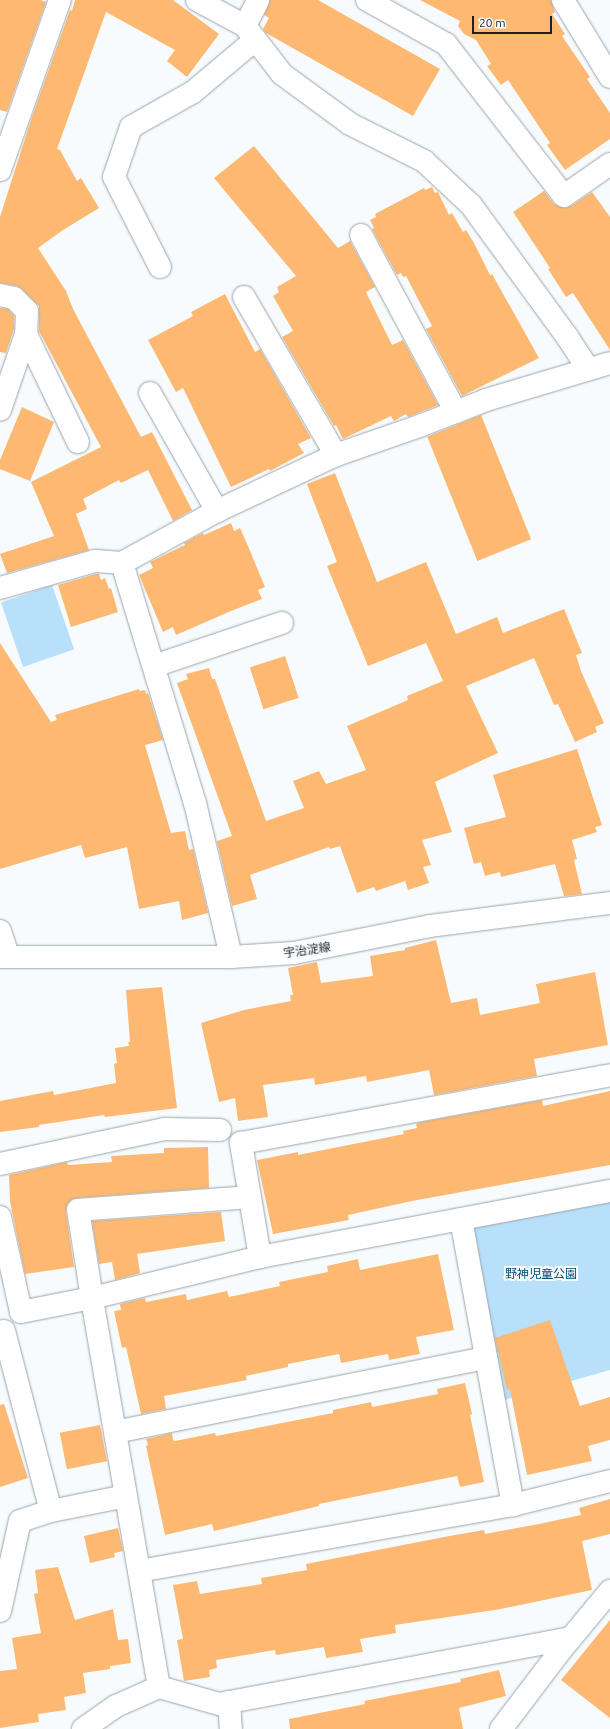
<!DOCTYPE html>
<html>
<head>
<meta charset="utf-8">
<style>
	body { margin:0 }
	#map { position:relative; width:610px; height:1729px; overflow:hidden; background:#f7fbfe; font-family:Ubuntu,"Noto Sans JP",sans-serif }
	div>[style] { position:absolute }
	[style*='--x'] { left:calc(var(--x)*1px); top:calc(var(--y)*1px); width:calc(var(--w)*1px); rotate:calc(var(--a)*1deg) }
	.green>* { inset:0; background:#b9e0fb; transform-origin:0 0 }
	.building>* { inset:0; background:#fdb872; transform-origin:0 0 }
	.roads { filter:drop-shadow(0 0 1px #9ba4aa) drop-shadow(0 0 1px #9ba4aa) }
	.minor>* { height:22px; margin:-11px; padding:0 11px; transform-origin:11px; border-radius:11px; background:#fff }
	.primary>* { height:22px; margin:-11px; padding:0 11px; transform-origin:11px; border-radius:11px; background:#fff }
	span { translate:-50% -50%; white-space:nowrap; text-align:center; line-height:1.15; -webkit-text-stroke:4px #f7fbfe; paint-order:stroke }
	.street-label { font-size:12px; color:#1d2123 }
	.park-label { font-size:12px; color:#024e73 }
	.scale { position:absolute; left:472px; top:16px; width:80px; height:18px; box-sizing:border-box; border:2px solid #1d2123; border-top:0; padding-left:5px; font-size:12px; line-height:14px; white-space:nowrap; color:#1d2123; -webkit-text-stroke:3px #f7fbfe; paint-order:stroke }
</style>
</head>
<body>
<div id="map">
	<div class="green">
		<i style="left:52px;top:585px;width:68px;height:54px;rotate:71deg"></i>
		<i style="clip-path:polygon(610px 1191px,610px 1370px,494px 1403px,461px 1219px)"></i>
	</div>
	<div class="building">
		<i style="clip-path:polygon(0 0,41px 0,46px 2px,7px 112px,0 110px)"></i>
		<i style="clip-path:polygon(75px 0,173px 0,219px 34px,187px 77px,167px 61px,175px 50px,106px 12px,57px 149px,60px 150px,77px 181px,81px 178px,99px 208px,63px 230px,38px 248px,66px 291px,73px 309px,141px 437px,152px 432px,192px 510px,173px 521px,148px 470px,121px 483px,119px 480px,83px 499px,87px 509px,76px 514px,89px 550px,7px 573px,0 554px,54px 536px,31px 482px,101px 447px,39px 331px,39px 306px,22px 289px,17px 286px,0 283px,0 217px,31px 120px,70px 10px,72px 11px)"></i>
		<i style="clip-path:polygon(270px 0,318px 0,440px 69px,413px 116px,266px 33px,263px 29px,269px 18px,264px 15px)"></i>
		<i style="clip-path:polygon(420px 0,551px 0,555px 12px,552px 14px,565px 34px,562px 36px,590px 77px,587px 79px,610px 113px,610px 139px,565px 170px,547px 145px,550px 143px,508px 80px,501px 85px,487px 66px,491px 64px,476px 40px,464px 34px,458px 26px,460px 21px)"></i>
		<i style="clip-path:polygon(254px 146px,338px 248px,350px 241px,375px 287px,366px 292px,392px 345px,403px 340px,438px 405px,408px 417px,406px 414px,394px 421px,391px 416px,343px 439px,336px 425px,334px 426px,282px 337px,293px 331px,273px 296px,279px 292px,277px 287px,296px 276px,214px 178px)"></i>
		<i style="clip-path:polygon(432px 187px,435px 193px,438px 192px,449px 215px,452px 213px,463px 232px,466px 230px,474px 243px,490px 275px,492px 274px,539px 358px,462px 396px,426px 329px,432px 326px,406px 276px,403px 277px,401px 273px,397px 275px,372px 229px,374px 228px,370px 220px,376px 217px,375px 214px,424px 188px,425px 190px)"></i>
		<i style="clip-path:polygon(544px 191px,554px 204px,565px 208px,571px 206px,592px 192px,610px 217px,610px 350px,573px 293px,566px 297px,548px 269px,550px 268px,513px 212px)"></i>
		<i style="clip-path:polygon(225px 294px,255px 352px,260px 349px,311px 438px,298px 444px,304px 453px,270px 471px,269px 469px,231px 487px,183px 388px,176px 392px,148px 340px,193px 316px,191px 312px)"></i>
		<i style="clip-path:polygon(0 308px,8px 309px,14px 316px,14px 329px,6px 353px,0 352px)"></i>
		<i style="clip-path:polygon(22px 407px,54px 422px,30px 481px,0 469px,0 460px)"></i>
		<i style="left:481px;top:415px;width:134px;height:58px;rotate:68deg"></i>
		<i style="clip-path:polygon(335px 473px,377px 582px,426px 562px,456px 634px,497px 617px,503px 633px,564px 609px,582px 653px,576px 655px,581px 671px,604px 723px,595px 727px,597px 732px,575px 742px,558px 704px,554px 705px,534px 658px,466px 686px,498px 753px,435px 782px,452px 832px,422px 840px,431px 865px,423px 867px,429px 883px,408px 890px,405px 881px,376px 891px,374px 887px,357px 893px,340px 846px,330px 849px,329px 847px,250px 875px,257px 899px,232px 906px,217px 841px,232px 836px,177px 683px,188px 679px,186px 674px,209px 668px,212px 679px,215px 679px,266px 821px,304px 808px,293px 781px,319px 771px,326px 784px,366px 770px,347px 726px,408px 700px,407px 696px,443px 681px,426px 643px,368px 666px,327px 566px,337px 562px,307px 484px)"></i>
		<i style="clip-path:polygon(231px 523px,234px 531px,240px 528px,248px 546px,265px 587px,258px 590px,262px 599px,231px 611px,176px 635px,173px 627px,163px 632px,139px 575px,153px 568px,150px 562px,185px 545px,184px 543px,203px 533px,204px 535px)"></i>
		<i style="clip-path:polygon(96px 574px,99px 574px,101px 580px,105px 578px,109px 589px,111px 588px,118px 612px,71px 627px,58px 585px)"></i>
		<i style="clip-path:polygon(0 643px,51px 722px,57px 720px,55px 715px,139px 689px,140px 691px,145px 690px,146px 694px,148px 693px,163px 740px,145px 745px,171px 833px,185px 831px,189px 850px,193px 849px,208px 913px,182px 920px,179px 901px,139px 909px,127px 847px,85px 858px,81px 845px,0 869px)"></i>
		<i style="left:285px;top:656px;width:44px;height:37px;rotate:72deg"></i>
		<i style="clip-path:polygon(577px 749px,602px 825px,595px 827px,597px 832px,572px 840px,577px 859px,574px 860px,582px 894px,564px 896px,555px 864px,501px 877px,500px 872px,485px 876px,481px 862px,474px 864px,464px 828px,506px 817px,493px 775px)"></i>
		<i style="clip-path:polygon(436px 940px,451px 1003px,477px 998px,480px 1015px,540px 1003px,536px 984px,595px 972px,608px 1045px,534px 1059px,537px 1076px,434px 1095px,429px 1070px,367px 1082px,366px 1076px,315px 1085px,314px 1078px,263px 1085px,268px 1117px,238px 1121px,235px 1098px,219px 1102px,201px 1023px,244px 1010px,291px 1001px,290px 995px,293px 995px,288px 968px,317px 962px,321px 983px,373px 976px,370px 956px,405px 950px,405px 948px)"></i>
		<i style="clip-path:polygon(162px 987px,177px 1108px,105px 1117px,104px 1115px,39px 1125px,39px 1127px,0 1132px,0 1101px,53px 1091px,54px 1095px,116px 1083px,114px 1064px,117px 1063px,115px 1048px,129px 1046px,128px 1042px,130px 1042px,126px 990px)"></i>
		<i style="clip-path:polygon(610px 1091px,610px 1165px,412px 1201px,348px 1215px,349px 1220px,273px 1234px,257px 1160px,298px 1152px,298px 1155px,404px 1134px,403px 1131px,417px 1128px,416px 1124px,422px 1122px,542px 1100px,543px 1106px)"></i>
		<i style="clip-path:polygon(208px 1147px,209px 1188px,77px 1198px,71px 1200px,67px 1205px,66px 1212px,74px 1267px,25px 1274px,10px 1202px,9px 1175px,67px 1162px,68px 1165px,112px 1162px,111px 1156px,164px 1153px,164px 1148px)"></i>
		<i style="clip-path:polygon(221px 1212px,225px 1241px,137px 1254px,140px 1273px,115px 1280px,112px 1262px,99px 1264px,92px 1221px)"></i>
		<i style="clip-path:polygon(438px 1254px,454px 1330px,416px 1337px,420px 1354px,389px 1360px,388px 1354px,341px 1363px,339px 1354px,288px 1364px,288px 1367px,246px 1376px,247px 1380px,164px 1396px,166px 1409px,141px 1414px,126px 1347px,122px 1348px,114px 1311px,121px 1310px,120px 1304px,145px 1298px,146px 1302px,186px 1294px,187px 1300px,227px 1291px,229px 1297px,280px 1286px,279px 1282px,328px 1272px,327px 1266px,358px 1259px,360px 1270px)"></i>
		<i style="clip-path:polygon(550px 1320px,580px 1406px,610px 1397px,610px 1440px,588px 1446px,592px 1461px,527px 1475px,510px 1389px,507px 1390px,495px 1338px)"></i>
		<i style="clip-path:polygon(465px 1383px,472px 1414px,470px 1415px,484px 1482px,460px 1487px,457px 1476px,319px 1504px,319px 1506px,214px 1531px,212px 1524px,165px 1535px,146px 1446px,148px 1445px,146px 1439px,172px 1433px,173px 1440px,175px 1441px,215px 1433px,216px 1436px,333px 1413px,333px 1410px,371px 1402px,372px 1407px,438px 1394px,437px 1389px)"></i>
		<i style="clip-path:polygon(4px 1404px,28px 1478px,0 1487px,0 1405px)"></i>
		<i style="left:100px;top:1425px;width:37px;height:41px;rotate:79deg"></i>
		<i style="clip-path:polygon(610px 1499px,610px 1534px,582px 1541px,592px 1590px,501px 1609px,395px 1625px,396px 1633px,360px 1639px,363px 1652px,326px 1658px,324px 1647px,276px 1655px,275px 1650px,216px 1660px,217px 1668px,209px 1670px,210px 1677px,184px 1681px,177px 1640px,183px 1639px,173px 1585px,197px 1581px,200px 1594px,262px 1584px,261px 1578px,307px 1570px,306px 1564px,444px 1537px,484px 1530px,485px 1534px,539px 1524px,581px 1515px,579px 1508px)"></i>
		<i style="clip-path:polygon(118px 1528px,123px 1551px,114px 1553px,115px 1557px,90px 1563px,84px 1536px)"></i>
		<i style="clip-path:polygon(58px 1567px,75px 1620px,113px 1609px,118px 1640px,128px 1639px,131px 1663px,110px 1666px,110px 1669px,83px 1673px,86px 1693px,64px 1697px,66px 1710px,38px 1714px,39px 1722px,0 1728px,0 1671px,17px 1669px,12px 1638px,41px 1633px,34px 1594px,38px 1593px,35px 1570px)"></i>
		<i style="clip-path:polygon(610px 1620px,610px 1718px,561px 1680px)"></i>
		<i style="clip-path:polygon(499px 1670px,506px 1696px,459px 1708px,463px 1729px,290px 1729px,289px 1719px,365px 1704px,364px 1701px,461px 1682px,460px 1679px)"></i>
	</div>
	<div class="roads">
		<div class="minor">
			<i style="--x:197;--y:0;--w:55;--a:28.4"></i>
			<i style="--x:245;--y:26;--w:29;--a:-63"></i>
			<i style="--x:367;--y:0;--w:90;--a:29.1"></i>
			<i style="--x:446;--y:44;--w:192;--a:52.2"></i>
			<i style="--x:564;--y:196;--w:56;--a:-34.8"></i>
			<i style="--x:563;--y:0;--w:90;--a:58.6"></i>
			<i style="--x:245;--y:26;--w:61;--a:52.4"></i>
			<i style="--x:282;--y:74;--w:84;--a:36.3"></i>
			<i style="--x:350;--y:124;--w:83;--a:26.6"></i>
			<i style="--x:424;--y:161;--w:64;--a:43.1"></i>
			<i style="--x:471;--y:205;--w:165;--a:53.9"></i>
			<i style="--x:568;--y:338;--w:37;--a:57"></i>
			<i style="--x:0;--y:170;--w:180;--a:-70.6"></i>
			<i style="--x:361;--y:235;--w:201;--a:61.8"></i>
			<i style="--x:160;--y:267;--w:101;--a:-117.1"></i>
			<i style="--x:114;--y:177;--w:53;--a:-71.2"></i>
			<i style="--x:131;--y:127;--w:71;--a:-29.4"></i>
			<i style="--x:193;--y:92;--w:81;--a:-40"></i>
			<i style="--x:0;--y:295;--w:14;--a:12"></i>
			<i style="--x:14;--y:298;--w:18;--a:45"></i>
			<i style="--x:27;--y:311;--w:23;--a:92"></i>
			<i style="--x:26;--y:334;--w:80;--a:108.9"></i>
			<i style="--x:244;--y:297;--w:183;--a:59.8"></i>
			<i style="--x:26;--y:334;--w:120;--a:64.3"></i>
			<i style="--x:150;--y:393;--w:136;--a:60.4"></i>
			<i style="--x:122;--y:563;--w:251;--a:73.1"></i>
			<i style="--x:195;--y:803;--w:158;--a:76.8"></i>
			<i style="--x:0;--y:588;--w:99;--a:-15.9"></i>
			<i style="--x:95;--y:561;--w:27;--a:4"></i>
			<i style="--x:122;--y:563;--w:108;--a:-28.7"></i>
			<i style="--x:217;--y:511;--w:132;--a:-25.2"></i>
			<i style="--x:336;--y:455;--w:91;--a:-19.2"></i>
			<i style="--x:422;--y:425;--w:69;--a:-21.3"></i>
			<i style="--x:486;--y:400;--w:129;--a:-16.6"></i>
			<i style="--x:154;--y:666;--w:135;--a:-18.6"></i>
			<i style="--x:0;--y:931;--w:26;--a:72"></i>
			<i style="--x:0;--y:1164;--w:168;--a:-12"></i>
			<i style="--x:164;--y:1129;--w:56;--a:1"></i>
			<i style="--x:0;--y:1217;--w:97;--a:77.5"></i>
			<i style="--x:21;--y:1312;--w:72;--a:-11.2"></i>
			<i style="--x:92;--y:1298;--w:89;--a:-99"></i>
			<i style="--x:78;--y:1210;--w:172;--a:-4.3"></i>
			<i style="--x:461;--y:1219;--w:291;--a:79.7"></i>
			<i style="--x:260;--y:1257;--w:116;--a:-99.5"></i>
			<i style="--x:241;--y:1143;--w:375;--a:-10.4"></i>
			<i style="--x:4;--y:1331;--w:186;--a:75.4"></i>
			<i style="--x:115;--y:1432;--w:378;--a:-11.3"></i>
			<i style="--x:139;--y:1571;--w:380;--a:-10"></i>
			<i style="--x:513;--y:1505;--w:100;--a:-13.9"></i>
			<i style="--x:0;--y:1611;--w:92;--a:-77.5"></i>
			<i style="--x:20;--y:1521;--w:33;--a:-18"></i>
			<i style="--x:51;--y:1511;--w:76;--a:-11.3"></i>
			<i style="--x:159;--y:1687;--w:395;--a:-99.8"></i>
			<i style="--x:92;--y:1298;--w:173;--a:-13.7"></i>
			<i style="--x:260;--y:1257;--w:356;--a:-10.7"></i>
			<i style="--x:229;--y:1702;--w:27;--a:86"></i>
			<i style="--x:83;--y:1729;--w:40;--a:-34.9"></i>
			<i style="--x:116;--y:1706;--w:47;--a:-23.8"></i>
			<i style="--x:159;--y:1687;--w:62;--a:15.8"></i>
			<i style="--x:219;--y:1704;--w:358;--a:-10.6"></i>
			<i style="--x:501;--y:1729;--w:99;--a:-52.8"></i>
			<i style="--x:561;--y:1650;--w:77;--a:-50.3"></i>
		</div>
		<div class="primary">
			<i style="--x:0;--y:957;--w:231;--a:0"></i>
			<i style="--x:231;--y:957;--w:63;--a:-3.6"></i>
			<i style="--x:294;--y:953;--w:139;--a:-11.2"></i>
			<i style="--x:430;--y:926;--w:181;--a:-7.3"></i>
		</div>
	</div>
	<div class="street-label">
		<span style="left:307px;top:950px;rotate:-8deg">宇治淀線</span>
	</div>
	<div class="park-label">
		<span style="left:541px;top:1274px">野神児童公園</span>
	</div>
	<div class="scale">20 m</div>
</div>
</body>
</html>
